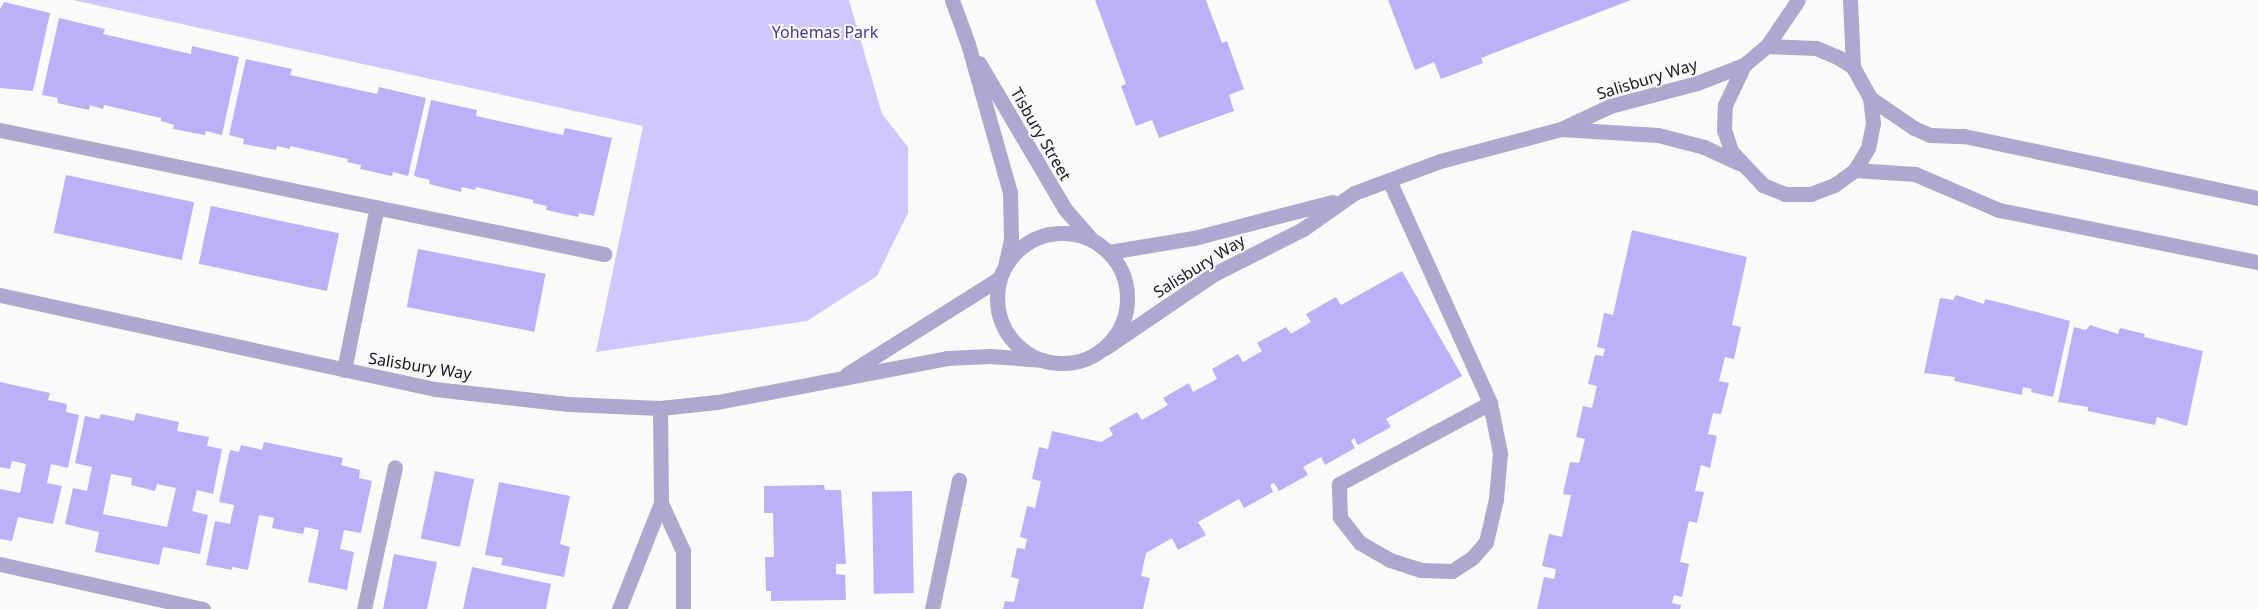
<!DOCTYPE html>
<html>
<head>
<meta charset="utf-8">
<style>
	body { margin:0 }
	#map { position:relative; width:2258px; height:609px; overflow:hidden; background:#fafafa; font-family:"Noto Sans",sans-serif }
	div>[style] { position:absolute }
	[style*='--x'] { left:calc(var(--x)*1px); top:calc(var(--y)*1px); width:calc(var(--w)*1px); rotate:calc(var(--a)*1deg) }
	.green>* { inset:0; background:#cec8ff }
	.building>* { inset:0; background:#bbb1f9; transform-origin:0 0 }
	.minor>* { height:15px; margin:-7.5px; padding:0 7.5px; transform-origin:7.5px; border-radius:7.5px; background:#aca8d0 }
	.minor>.ring { margin:-7.5px; padding:0; box-sizing:content-box; background:none; border:15px solid #aca8d0; border-radius:50% }
	span { translate:-50% -50%; white-space:nowrap; text-align:center; line-height:1.15; -webkit-text-stroke:4px #fafafa; paint-order:stroke }
	.park-label { font-size:16px; color:#4d3296 }
	.street-label { font-size:16px; color:#171622 }
</style>
</head>
<body>
<div id="map">
	<div class="green">
		<i style="clip-path:polygon(73px 0,849px 0,882px 114px,908px 147px,908px 213px,877px 276px,807px 321px,596px 352px,643px 126px)"></i>
	</div>
	<div class="building">
		<i style="clip-path:polygon(1095px 0,1206px 0,1222px 43px,1227px 41px,1244px 89px,1229px 95px,1234px 111px,1159px 138px,1152px 120px,1136px 126px,1121px 86px,1126px 84px)"></i>
		<i style="clip-path:polygon(1388px 0,1631px 0,1481px 58px,1483px 63px,1441px 79px,1434px 62px,1415px 70px)"></i>
		<i style="clip-path:polygon(4px 2px,50px 13px,33px 91px,0 88px,0 9px)"></i>
		<i style="clip-path:polygon(59px 18px,105px 29px,103px 34px,191px 54px,192px 46px,239px 57px,222px 135px,206px 131px,205px 135px,173px 129px,174px 125px,161px 121px,161px 118px,104px 105px,103px 109px,90px 105px,89px 110px,57px 103px,58px 98px,42px 95px)"></i>
		<i style="clip-path:polygon(246px 59px,292px 69px,290px 75px,377px 94px,379px 87px,426px 98px,408px 176px,393px 172px,392px 176px,360px 169px,361px 165px,347px 162px,348px 159px,290px 146px,290px 149px,277px 146px,276px 150px,243px 144px,244px 139px,229px 135px)"></i>
		<i style="clip-path:polygon(431px 100px,477px 110px,476px 116px,563px 135px,565px 128px,612px 138px,594px 216px,579px 213px,578px 217px,546px 210px,547px 206px,533px 203px,533px 200px,476px 187px,475px 190px,462px 187px,461px 192px,429px 184px,430px 180px,414px 176px)"></i>
		<i style="left:66px;top:175px;width:131px;height:59px;rotate:12deg"></i>
		<i style="left:211px;top:206px;width:131px;height:59px;rotate:12deg"></i>
		<i style="clip-path:polygon(1632px 230px,1747px 257px,1732px 325px,1741px 327px,1734px 359px,1725px 357px,1719px 381px,1729px 383px,1721px 414px,1713px 413px,1708px 434px,1717px 436px,1710px 468px,1701px 465px,1695px 491px,1704px 492px,1697px 523px,1689px 521px,1680px 562px,1689px 564px,1682px 597px,1674px 595px,1672px 603px,1681px 605px,1680px 609px,1537px 609px,1544px 577px,1554px 579px,1556px 569px,1542px 566px,1549px 534px,1562px 537px,1571px 495px,1563px 494px,1570px 462px,1579px 463px,1585px 439px,1576px 437px,1583px 406px,1592px 408px,1597px 386px,1588px 384px,1595px 355px,1603px 356px,1605px 349px,1597px 347px,1604px 313px,1613px 315px)"></i>
		<i style="left:418px;top:249px;width:130px;height:59px;rotate:11deg"></i>
		<i style="clip-path:polygon(1402px 271px,1462px 376px,1386px 419px,1391px 427px,1358px 445px,1354px 438px,1351px 441px,1355px 448px,1325px 465px,1321px 457px,1303px 467px,1308px 475px,1279px 491px,1274px 483px,1270px 485px,1273px 492px,1244px 508px,1239px 499px,1198px 522px,1206px 535px,1178px 550px,1172px 538px,1146px 553px,1141px 576px,1150px 578px,1143px 609px,1003px 609px,1005px 601px,1014px 602px,1019px 579px,1011px 577px,1017px 548px,1025px 549px,1027px 539px,1020px 537px,1027px 506px,1035px 508px,1041px 481px,1032px 479px,1039px 447px,1048px 449px,1052px 431px,1101px 442px,1113px 435px,1109px 428px,1137px 412px,1142px 420px,1168px 405px,1163px 398px,1189px 383px,1193px 392px,1217px 379px,1212px 369px,1238px 354px,1243px 362px,1262px 351px,1257px 343px,1286px 327px,1291px 334px,1311px 322px,1306px 314px,1336px 297px,1341px 305px)"></i>
		<i style="clip-path:polygon(1956px 295px,1984px 304px,1985px 299px,2010px 305px,2070px 321px,2053px 397px,2031px 392px,2032px 389px,2023px 387px,2022px 395px,1954px 381px,1955px 377px,1924px 373px,1940px 298px,1953px 300px)"></i>
		<i style="clip-path:polygon(2090px 325px,2118px 334px,2120px 328px,2145px 334px,2144px 337px,2203px 351px,2187px 426px,2157px 417px,2155px 425px,2088px 411px,2088px 407px,2058px 402px,2074px 327px,2086px 330px)"></i>
		<i style="clip-path:polygon(0 382px,50px 393px,48px 400px,67px 404px,66px 412px,79px 415px,68px 468px,51px 464px,47px 483px,62px 486px,53px 524px,18px 517px,12px 541px,0 539px,0 489px,20px 493px,26px 464px,12px 461px,10px 469px,0 467px)"></i>
		<i style="clip-path:polygon(evenodd,136px 413px,179px 422px,177px 431px,209px 437px,207px 446px,222px 449px,213px 494px,197px 490px,192px 511px,208px 515px,200px 554px,163px 547px,159px 565px,95px 552px,99px 532px,65px 524px,73px 488px,87px 491px,92px 467px,75px 463px,85px 416px,99px 419px,101px 414px,134px 421px,136px 413px,111px 474px,132px 478px,131px 485px,155px 491px,157px 484px,176px 488px,167px 527px,103px 514px,111px 474px)"></i>
		<i style="clip-path:polygon(264px 442px,343px 458px,341px 465px,360px 470px,359px 478px,372px 481px,361px 533px,344px 530px,340px 549px,354px 552px,347px 590px,308px 582px,319px 530px,305px 527px,303px 534px,272px 528px,274px 518px,259px 515px,248px 570px,232px 567px,232px 570px,206px 565px,215px 521px,230px 524px,234px 505px,219px 502px,230px 450px,239px 452px,241px 445px,262px 450px)"></i>
		<i style="left:435px;top:471px;width:40px;height:69px;rotate:12deg"></i>
		<i style="clip-path:polygon(499px 482px,570px 496px,560px 544px,570px 547px,564px 577px,501px 565px,503px 558px,485px 555px)"></i>
		<i style="clip-path:polygon(824px 485px,825px 490px,841px 490px,846px 564px,836px 564px,836px 574px,845px 575px,846px 600px,771px 601px,771px 591px,766px 591px,765px 557px,774px 557px,773px 513px,764px 513px,764px 486px)"></i>
		<i style="left:912px;top:491px;width:102px;height:40px;rotate:89deg"></i>
		<i style="clip-path:polygon(394px 554px,437px 562px,427px 609px,383px 609px)"></i>
		<i style="clip-path:polygon(472px 567px,551px 584px,546px 609px,463px 609px)"></i>
	</div>
	<div class="minor">
		<i style="--x:952;--y:0;--w:47;--a:70"></i>
		<i style="--x:968;--y:44;--w:154;--a:74.2"></i>
		<i style="--x:1010;--y:192;--w:48;--a:88.8"></i>
		<i style="--x:1011;--y:240;--w:23;--a:103"></i>
		<i style="--x:1850;--y:0;--w:67;--a:87.4"></i>
		<i style="--x:1767;--y:46;--w:49;--a:2.3"></i>
		<i style="--x:1816;--y:48;--w:25;--a:23"></i>
		<i style="--x:1839;--y:58;--w:17;--a:33"></i>
		<i style="--x:1853;--y:67;--w:35;--a:61"></i>
		<i style="--x:1870;--y:98;--w:25;--a:83"></i>
		<i style="--x:1873;--y:123;--w:25;--a:101"></i>
		<i style="--x:1868;--y:148;--w:26;--a:121"></i>
		<i style="--x:1855;--y:170;--w:26;--a:144"></i>
		<i style="--x:1834;--y:185;--w:25;--a:159"></i>
		<i style="--x:1811;--y:194;--w:26;--a:180"></i>
		<i style="--x:1785;--y:194;--w:24;--a:-158"></i>
		<i style="--x:1763;--y:185;--w:47;--a:-133.3"></i>
		<i style="--x:1731;--y:151;--w:23;--a:-108"></i>
		<i style="--x:1724;--y:129;--w:24;--a:-88"></i>
		<i style="--x:1725;--y:105;--w:44;--a:-64.6"></i>
		<i style="--x:1744;--y:65;--w:30;--a:-40"></i>
		<i style="--x:1767;--y:46;--w:55;--a:-56"></i>
		<i style="--x:979;--y:63;--w:169;--a:59.5"></i>
		<i style="--x:1065;--y:209;--w:38;--a:49"></i>
		<i style="--x:1870;--y:98;--w:53;--a:34.3"></i>
		<i style="--x:1914;--y:128;--w:17;--a:24"></i>
		<i style="--x:1930;--y:135;--w:34;--a:2"></i>
		<i style="--x:1964;--y:136;--w:300;--a:11.9"></i>
		<i style="--x:1562;--y:129;--w:96;--a:3.6"></i>
		<i style="--x:1658;--y:135;--w:48;--a:14.6"></i>
		<i style="--x:1704;--y:147;--w:38;--a:25"></i>
		<i style="--x:0;--y:130;--w:617;--a:11.6"></i>
		<i style="--x:1855;--y:170;--w:60;--a:3.8"></i>
		<i style="--x:1915;--y:174;--w:91;--a:23.2"></i>
		<i style="--x:1999;--y:210;--w:264;--a:11.4"></i>
		<i style="--x:1389;--y:180;--w:245;--a:65.6"></i>
		<i style="--x:1490;--y:403;--w:51;--a:78.7"></i>
		<i style="--x:1500;--y:453;--w:46;--a:95"></i>
		<i style="--x:1496;--y:499;--w:44;--a:103.1"></i>
		<i style="--x:1486;--y:542;--w:21;--a:131"></i>
		<i style="--x:1472;--y:558;--w:24;--a:147"></i>
		<i style="--x:1452;--y:571;--w:31;--a:-178"></i>
		<i style="--x:1421;--y:570;--w:33;--a:-162"></i>
		<i style="--x:1390;--y:560;--w:34;--a:-150"></i>
		<i style="--x:1360;--y:543;--w:33;--a:-128"></i>
		<i style="--x:1340;--y:517;--w:33;--a:-92"></i>
		<i style="--x:1339;--y:484;--w:171;--a:-28.2"></i>
		<i class="ring" style="left:997px;top:233px;width:115px;height:115px"></i>
		<i style="--x:1109;--y:252;--w:86;--a:-9.4"></i>
		<i style="--x:1194;--y:238;--w:143;--a:-14.6"></i>
		<i style="--x:0;--y:295;--w:445;--a:12.2"></i>
		<i style="--x:435;--y:389;--w:134;--a:6.4"></i>
		<i style="--x:568;--y:404;--w:92;--a:2.5"></i>
		<i style="--x:660;--y:408;--w:57;--a:-6"></i>
		<i style="--x:717;--y:402;--w:234;--a:-10.8"></i>
		<i style="--x:947;--y:358;--w:43;--a:-2.7"></i>
		<i style="--x:990;--y:356;--w:53;--a:4.3"></i>
		<i style="--x:1105;--y:348;--w:132;--a:-34.2"></i>
		<i style="--x:1214;--y:274;--w:100;--a:-26.8"></i>
		<i style="--x:1303;--y:229;--w:62;--a:-35.2"></i>
		<i style="--x:1354;--y:193;--w:92;--a:-20.4"></i>
		<i style="--x:1440;--y:161;--w:125;--a:-14.8"></i>
		<i style="--x:1561;--y:129;--w:54;--a:-25.1"></i>
		<i style="--x:1610;--y:106;--w:90;--a:-14.8"></i>
		<i style="--x:1697;--y:83;--w:50;--a:-21"></i>
		<i style="--x:344;--y:370;--w:166;--a:-78.6"></i>
		<i style="--x:847;--y:374;--w:177;--a:-32.1"></i>
		<i style="--x:660;--y:408;--w:95;--a:89.4"></i>
		<i style="--x:661;--y:503;--w:53;--a:65.4"></i>
		<i style="--x:683;--y:551;--w:58;--a:90"></i>
		<i style="--x:0;--y:564;--w:208;--a:12.5"></i>
		<i style="--x:364;--y:609;--w:145;--a:-77.7"></i>
		<i style="--x:619;--y:609;--w:114;--a:-68.4"></i>
		<i style="--x:932;--y:609;--w:132;--a:-78.2"></i>
	</div>
	<div class="park-label">
		<span style="left:825px;top:32px">Yohemas Park</span>
	</div>
	<div class="street-label">
		<span style="left:1647px;top:79px;rotate:-17deg">Salisbury Way</span>
		<span style="left:1041px;top:134px;rotate:60deg">Tisbury Street</span>
		<span style="left:1199px;top:266px;rotate:-32deg">Salisbury Way</span>
		<span style="left:420px;top:366px;rotate:9deg">Salisbury Way</span>
	</div>
</div>
</body>
</html>
